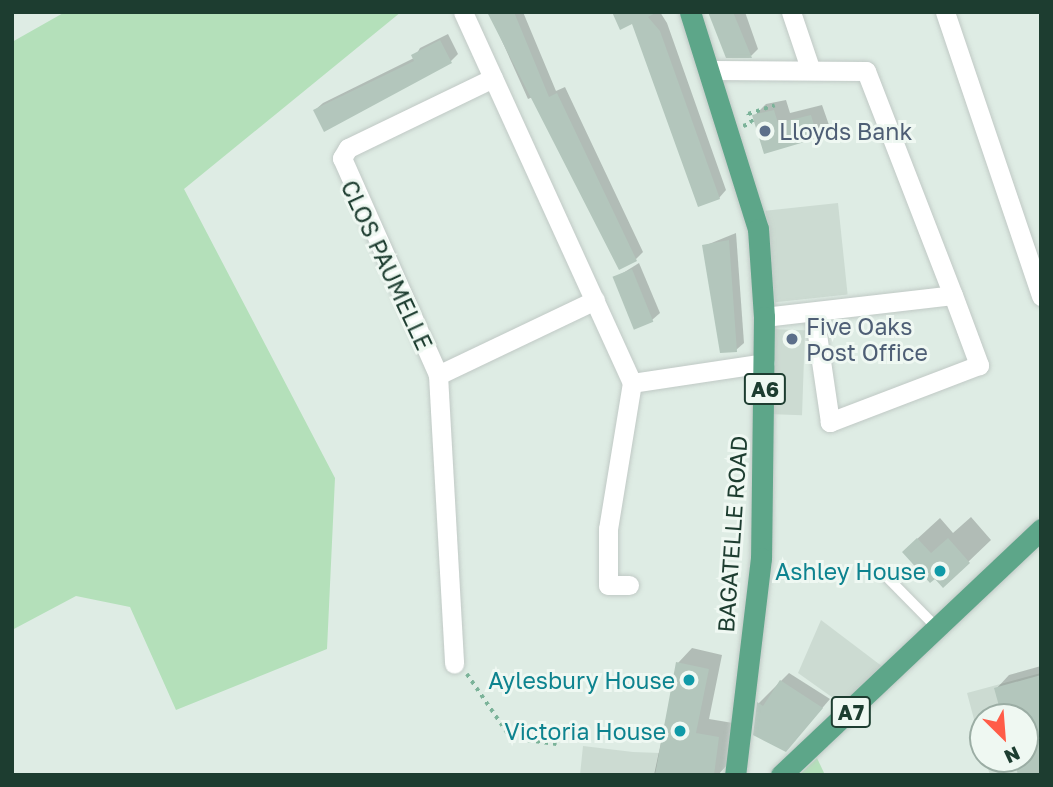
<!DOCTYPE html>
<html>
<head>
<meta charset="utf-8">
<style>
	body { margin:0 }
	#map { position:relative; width:1053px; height:787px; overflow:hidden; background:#deece4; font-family:"Golos Text",sans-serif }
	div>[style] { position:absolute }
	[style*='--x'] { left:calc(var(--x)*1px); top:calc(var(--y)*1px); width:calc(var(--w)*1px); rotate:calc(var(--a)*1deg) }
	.built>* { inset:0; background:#ccdbd2; transform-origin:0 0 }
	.green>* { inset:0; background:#b4e0ba }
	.shadow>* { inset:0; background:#0003 }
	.building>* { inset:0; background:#b3c6bc; transform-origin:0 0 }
	.path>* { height:3.5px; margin-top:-1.75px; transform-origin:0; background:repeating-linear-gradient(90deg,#7bb399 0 3.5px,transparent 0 8.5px) }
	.roads { filter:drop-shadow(0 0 2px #c0c9c5) drop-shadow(0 0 2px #c0c9c5) }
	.lane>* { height:10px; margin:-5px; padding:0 5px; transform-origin:5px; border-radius:5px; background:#fff }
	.street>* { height:19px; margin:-9.5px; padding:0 9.5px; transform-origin:9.5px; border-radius:9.5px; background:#fff }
	.primary>* { height:21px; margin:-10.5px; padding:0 10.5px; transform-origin:10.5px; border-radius:10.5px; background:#5da689 }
	.dots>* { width:19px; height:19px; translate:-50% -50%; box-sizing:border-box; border:4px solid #eff8f2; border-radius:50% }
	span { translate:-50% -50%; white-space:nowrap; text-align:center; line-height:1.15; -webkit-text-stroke:6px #eff8f2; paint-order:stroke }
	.shield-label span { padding:2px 5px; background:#eff8f2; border:2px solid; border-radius:5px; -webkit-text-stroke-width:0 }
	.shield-label { font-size:21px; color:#1d3d30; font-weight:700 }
	.service-label { font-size:23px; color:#4e5e75 }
	.left { translate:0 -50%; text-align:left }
	.street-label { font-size:23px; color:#1d3d30 }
	.culture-label { font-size:23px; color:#0d838f }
	.right { translate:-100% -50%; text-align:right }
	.frame { position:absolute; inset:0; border:14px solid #1d3d30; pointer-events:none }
	.north { position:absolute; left:969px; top:703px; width:70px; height:70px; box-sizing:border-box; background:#eff8f2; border:2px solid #9bada4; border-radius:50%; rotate:155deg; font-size:19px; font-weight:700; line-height:28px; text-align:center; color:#1d3d30 }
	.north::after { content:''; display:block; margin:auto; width:24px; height:32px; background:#ff5c48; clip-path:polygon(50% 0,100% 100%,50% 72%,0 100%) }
</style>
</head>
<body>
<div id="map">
	<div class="built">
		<i style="left:838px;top:203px;width:92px;height:73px;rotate:84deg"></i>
		<i style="left:771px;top:329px;width:34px;height:85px;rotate:2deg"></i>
		<i style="clip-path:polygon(821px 620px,883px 667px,843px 705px,798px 673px)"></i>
		<i style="clip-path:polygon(1041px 673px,1041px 775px,990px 775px,985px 759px,1025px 759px,1025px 717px,983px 717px,983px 753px,967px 693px)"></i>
		<i style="clip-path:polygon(583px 746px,633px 752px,660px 753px,655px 775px,580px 775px)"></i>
	</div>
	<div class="green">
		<i style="clip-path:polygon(65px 12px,401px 12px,184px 189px,335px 478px,327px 649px,176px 710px,130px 607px,76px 596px,12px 630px,12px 42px)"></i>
		<i style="clip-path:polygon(817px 758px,825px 775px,799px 775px)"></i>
	</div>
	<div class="shadow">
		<i style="clip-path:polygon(489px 12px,523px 12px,556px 91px,565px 87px,643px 252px,635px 260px,535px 96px,528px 99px)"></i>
		<i style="clip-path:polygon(614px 12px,660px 12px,667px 23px,726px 190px,719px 198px,633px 22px)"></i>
		<i style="clip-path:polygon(711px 12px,745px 12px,758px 49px,751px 56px)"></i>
		<i style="clip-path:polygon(448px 34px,458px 54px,451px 61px,325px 130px,315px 110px,323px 103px,414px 58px,420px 48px)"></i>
		<i style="clip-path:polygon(786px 100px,790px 113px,822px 105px,829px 125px,817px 137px,754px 116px,766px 104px)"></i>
		<i style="clip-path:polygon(736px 233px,744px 343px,736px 350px,704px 246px)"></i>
		<i style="clip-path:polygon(639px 263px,660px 313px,652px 320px,615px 278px)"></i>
		<i style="clip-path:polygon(971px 517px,991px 540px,943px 586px,904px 551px,940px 518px,953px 533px)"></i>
		<i style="clip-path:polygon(692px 648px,722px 655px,709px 719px,733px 723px,727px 765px,718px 775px,654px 775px,678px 663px)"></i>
		<i style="clip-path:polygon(1041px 666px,1041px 775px,1015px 759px,1025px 759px,1025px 717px,1003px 717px,996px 689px,1009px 675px)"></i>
		<i style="clip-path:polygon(789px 673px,830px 699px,794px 741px,755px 734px,759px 703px)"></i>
	</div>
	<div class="building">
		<i style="clip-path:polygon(487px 12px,514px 12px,549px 97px,557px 93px,637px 261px,619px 270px)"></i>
		<i style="clip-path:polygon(612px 12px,657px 12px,648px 17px,660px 31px,720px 199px,698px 207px,632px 24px,620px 30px)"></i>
		<i style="clip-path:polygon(708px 12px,733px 12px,752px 58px,726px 58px)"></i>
		<i style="clip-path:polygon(440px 40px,452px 63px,324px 132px,313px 110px,414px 61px,411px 55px)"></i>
		<i style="clip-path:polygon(774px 110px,778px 123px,811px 115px,818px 138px,764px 154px,752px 115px)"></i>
		<i style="clip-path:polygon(729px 240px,737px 352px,720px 353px,702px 245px)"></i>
		<i style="left:632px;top:269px;width:57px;height:21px;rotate:68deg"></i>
		<i style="clip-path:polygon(917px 538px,931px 553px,948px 538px,970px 563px,943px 588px,935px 579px,930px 583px,902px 552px)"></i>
		<i style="clip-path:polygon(676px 662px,709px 669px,696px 733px,719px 737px,714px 775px,655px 775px)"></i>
		<i style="clip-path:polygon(1041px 675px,1041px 775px,1018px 775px,1014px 759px,1025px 759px,1025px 717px,1002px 717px,994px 688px)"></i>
		<i style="clip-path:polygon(780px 680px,823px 708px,786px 752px,753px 735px,757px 702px,763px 706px)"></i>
	</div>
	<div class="path">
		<i style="--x:743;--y:126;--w:9;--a:-18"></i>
		<i style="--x:752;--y:123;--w:10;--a:-114"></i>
		<i style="--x:748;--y:114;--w:28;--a:-18"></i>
		<i style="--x:467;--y:674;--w:78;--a:55.5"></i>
		<i style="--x:511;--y:738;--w:46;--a:7.4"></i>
	</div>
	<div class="roads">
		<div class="lane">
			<i style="--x:884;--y:574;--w:76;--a:45.5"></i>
		</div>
		<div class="street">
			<i style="--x:463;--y:12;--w:408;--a:65.5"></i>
			<i style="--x:632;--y:383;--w:134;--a:-8.6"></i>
			<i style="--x:791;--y:12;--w:59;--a:71.3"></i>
			<i style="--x:945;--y:12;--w:300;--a:71.3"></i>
			<i style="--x:712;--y:70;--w:154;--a:0.4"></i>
			<i style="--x:866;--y:71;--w:240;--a:68.8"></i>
			<i style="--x:493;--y:78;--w:161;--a:154.2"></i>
			<i style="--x:348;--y:148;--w:12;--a:121"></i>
			<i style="--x:342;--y:158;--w:237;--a:66.1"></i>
			<i style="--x:438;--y:375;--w:174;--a:-25.5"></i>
			<i style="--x:764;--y:317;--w:190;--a:-6.6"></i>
			<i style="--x:953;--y:295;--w:75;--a:69.6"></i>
			<i style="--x:979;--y:365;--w:160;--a:159.1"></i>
			<i style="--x:830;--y:422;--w:110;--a:-98.4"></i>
			<i style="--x:438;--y:375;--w:289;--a:86.8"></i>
			<i style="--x:629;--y:585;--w:21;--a:180"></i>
			<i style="--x:608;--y:585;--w:56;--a:-90"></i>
			<i style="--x:608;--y:529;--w:148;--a:-80.7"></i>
		</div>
		<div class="primary">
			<i style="--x:690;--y:12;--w:227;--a:72.6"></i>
			<i style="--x:758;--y:229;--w:88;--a:86.1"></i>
			<i style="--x:764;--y:317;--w:241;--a:90.7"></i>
			<i style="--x:761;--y:558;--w:219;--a:96.8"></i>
			<i style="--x:781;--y:775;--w:358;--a:-43.4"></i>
		</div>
	</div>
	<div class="dots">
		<i style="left:765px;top:131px;background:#5c6f8a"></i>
		<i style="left:792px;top:339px;background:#5c6f8a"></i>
		<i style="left:940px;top:571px;background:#0f9aa8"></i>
		<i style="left:689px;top:680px;background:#0f9aa8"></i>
		<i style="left:680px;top:731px;background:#0f9aa8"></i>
	</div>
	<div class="shield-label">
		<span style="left:765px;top:389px">A6</span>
		<span style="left:851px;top:712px">A7</span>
	</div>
	<div class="service-label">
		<span class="left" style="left:779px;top:131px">Lloyds Bank</span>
		<span class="left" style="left:806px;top:339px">Five Oaks<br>Post Office</span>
	</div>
	<div class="street-label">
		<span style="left:387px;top:265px;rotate:65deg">CLOS PAUMELLE</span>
		<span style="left:732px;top:534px;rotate:-86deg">BAGATELLE ROAD</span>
	</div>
	<div class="culture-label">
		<span class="right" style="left:926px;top:571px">Ashley House</span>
		<span class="right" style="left:675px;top:680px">Aylesbury House</span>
		<span class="right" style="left:666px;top:731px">Victoria House</span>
	</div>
	<div class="frame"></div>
	<div class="north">N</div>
</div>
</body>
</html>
